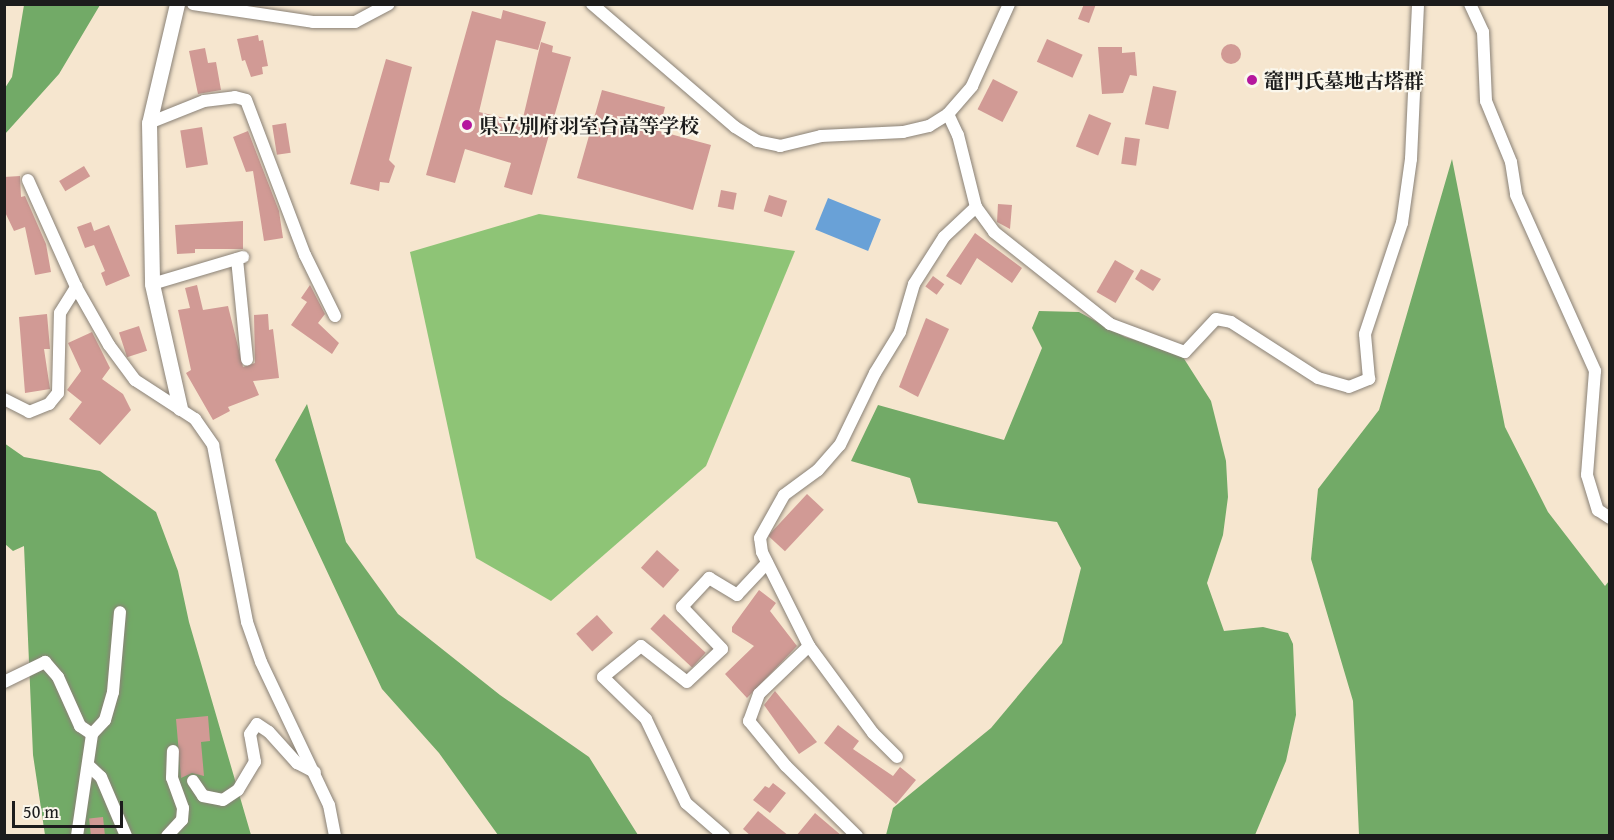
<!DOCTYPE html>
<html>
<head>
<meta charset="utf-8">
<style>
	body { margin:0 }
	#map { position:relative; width:1614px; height:840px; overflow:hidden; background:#f6e6cf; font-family:"Gentium Book Plus","Noto Serif JP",serif }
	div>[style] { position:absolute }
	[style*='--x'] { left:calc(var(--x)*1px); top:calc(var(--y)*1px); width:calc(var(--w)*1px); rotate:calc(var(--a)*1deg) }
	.green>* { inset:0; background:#8ec476 }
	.forest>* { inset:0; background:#72aa67 }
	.water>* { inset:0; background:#69a1d7; transform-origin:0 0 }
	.building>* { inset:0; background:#d19a95; transform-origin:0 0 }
	.round { border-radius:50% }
	.roads { filter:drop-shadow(0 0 2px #898176) drop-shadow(0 0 2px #898176) }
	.minor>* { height:12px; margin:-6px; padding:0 6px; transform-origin:6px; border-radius:6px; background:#fff }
	.tertiary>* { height:15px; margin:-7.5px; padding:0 7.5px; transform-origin:7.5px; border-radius:7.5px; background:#fff }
	.dots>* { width:16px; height:16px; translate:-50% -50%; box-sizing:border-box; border:3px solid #fbf7ec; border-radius:50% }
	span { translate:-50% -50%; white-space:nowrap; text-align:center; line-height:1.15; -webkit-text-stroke:4.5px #fbf7ec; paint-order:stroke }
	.poi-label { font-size:20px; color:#1c1c1c; font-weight:700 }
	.left { translate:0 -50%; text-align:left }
	.frame { position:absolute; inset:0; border:6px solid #1c1c1c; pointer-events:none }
	.scale { position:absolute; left:12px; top:801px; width:111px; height:27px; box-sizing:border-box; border:3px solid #1c1c1c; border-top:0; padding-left:8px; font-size:18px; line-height:21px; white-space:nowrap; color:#1c1c1c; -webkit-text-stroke:4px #fbf7ec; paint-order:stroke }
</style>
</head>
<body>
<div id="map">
	<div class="green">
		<i style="clip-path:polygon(539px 214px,795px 251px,706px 466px,551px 601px,476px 558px,410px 252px)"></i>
	</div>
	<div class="forest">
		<i style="clip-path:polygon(24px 5px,100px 5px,59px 74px,5px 134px,5px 88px,12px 77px)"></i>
		<i style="clip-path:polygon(1452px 159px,1505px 427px,1548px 512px,1605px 586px,1609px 581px,1609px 835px,1359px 835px,1353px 701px,1311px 559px,1318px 489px,1379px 410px)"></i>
		<i style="clip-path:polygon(1039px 311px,1079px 312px,1125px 337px,1181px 354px,1211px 401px,1226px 461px,1228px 497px,1223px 535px,1207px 583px,1224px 631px,1263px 627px,1288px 633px,1293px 644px,1296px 715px,1286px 761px,1255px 835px,886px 835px,893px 808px,991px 728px,1062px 643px,1081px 568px,1057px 522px,918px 503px,910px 478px,851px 461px,878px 405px,1004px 440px,1042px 348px,1032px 328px)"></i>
		<i style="clip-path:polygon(307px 404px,346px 542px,398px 614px,500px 695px,589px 757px,638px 835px,498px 835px,439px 753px,382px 689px,275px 460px)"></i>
		<i style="clip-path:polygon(4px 443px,24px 457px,100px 471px,156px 512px,178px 571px,189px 622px,251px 835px,45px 835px,33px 755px,24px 546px,13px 551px,5px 544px)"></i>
	</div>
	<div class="water">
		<i style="left:828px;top:198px;width:57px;height:34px;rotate:22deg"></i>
	</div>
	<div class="building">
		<i style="clip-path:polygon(1084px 4px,1096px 4px,1089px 23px,1078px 19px)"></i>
		<i style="clip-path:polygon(503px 10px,546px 22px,538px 50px,496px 40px,479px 112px,522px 122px,541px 42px,553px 46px,552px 52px,571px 57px,532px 195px,504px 187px,511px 163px,465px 149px,455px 183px,426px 175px,472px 11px,501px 19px)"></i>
		<i style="clip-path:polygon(258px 35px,259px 41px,263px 40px,268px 66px,262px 67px,263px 74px,251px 77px,245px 60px,242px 61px,237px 39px)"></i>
		<i style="left:1047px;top:39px;width:39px;height:25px;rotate:24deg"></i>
		<i class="round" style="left:1221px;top:44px;width:20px;height:20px"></i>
		<i style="clip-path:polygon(1098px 47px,1122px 47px,1122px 53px,1135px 52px,1137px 76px,1130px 75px,1123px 93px,1102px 94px)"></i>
		<i style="clip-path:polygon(205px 48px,208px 63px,216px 62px,221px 90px,198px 94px,189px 51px)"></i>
		<i style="clip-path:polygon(386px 59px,412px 67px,389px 160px,395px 166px,389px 183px,380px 182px,379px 191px,350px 184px)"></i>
		<i style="left:993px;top:79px;width:28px;height:34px;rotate:27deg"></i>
		<i style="left:1153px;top:86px;width:24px;height:39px;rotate:12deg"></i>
		<i style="clip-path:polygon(602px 90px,665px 107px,659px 131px,711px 145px,693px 210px,577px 178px)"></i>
		<i style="left:1089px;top:114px;width:24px;height:35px;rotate:22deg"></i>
		<i style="left:286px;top:123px;width:30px;height:14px;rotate:81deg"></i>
		<i style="left:202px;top:127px;width:38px;height:22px;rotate:81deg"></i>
		<i style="clip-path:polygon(248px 131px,279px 211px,283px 238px,264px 241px,253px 171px,246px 172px,233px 137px)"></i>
		<i style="left:1125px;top:137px;width:15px;height:27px;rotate:8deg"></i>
		<i style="left:84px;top:166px;width:12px;height:29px;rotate:59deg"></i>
		<i style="clip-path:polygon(20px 176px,21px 197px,25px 196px,46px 244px,51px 272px,35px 275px,25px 227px,14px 231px,4px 210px,4px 177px)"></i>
		<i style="left:721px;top:190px;width:16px;height:17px;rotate:11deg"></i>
		<i style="left:769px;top:195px;width:19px;height:17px;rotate:18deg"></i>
		<i style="clip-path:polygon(998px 204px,1012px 205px,1010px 229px,997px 222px)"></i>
		<i style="clip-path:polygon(243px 221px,243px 249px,195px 249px,195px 253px,177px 254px,175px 225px)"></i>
		<i style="clip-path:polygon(91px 222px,94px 231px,109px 225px,130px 276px,106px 286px,101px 273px,105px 271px,94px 245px,85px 248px,77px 227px)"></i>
		<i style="clip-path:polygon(975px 233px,1022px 268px,1012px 283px,977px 258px,961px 285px,946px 276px)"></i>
		<i style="left:1115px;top:260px;width:22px;height:37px;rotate:30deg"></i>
		<i style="clip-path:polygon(1141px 269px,1161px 279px,1153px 291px,1135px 279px)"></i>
		<i style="left:933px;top:276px;width:14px;height:13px;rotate:36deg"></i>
		<i style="clip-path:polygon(197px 285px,203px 310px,228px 306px,243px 367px,255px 363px,254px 315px,268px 314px,269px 330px,273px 329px,279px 378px,253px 381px,259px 395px,228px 407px,230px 411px,213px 420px,186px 373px,191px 370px,178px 310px,190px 308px,185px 288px)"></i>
		<i style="clip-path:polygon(310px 285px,325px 314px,318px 323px,339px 343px,332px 354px,291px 325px,307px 302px,301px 298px)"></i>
		<i style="clip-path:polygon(47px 314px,50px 349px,44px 349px,50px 389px,25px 393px,19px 317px)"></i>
		<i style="clip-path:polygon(926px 318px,949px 329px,918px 397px,899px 387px)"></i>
		<i style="left:139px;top:326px;width:26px;height:21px;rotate:72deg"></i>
		<i style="clip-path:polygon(92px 332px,110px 368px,102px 379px,123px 394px,131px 410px,100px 445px,69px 419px,82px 402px,67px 390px,81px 371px,68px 343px)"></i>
		<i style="left:807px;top:494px;width:23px;height:57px;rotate:43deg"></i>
		<i style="left:657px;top:550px;width:30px;height:24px;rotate:42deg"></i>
		<i style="clip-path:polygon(759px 590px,776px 603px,770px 611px,797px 646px,747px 698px,725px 674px,754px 646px,732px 632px,732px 627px)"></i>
		<i style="left:664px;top:614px;width:57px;height:20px;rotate:43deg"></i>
		<i style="left:597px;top:615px;width:24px;height:28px;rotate:48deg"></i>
		<i style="clip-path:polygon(775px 691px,817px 742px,799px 754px,764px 705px)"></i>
		<i style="clip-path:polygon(208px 716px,210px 741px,201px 742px,204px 776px,192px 773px,181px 778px,176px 719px)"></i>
		<i style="clip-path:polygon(838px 725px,859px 741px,853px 749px,893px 776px,900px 767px,916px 780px,896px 804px,824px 743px)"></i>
		<i style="clip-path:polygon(773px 783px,786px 793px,770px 813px,753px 800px,765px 786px,769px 788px)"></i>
		<i style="clip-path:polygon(758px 811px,789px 836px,751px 836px,743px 829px)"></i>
		<i style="clip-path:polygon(815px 813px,842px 836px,796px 836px)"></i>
		<i style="left:103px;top:817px;width:19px;height:14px;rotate:84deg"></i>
	</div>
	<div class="roads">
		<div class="minor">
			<i style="--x:193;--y:4;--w:121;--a:8.5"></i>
			<i style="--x:313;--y:22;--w:42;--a:0"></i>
			<i style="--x:355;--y:22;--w:38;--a:-28"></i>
			<i style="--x:592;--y:4;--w:189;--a:40.7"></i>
			<i style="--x:735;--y:127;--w:26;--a:32"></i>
			<i style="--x:757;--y:141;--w:24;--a:12"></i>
			<i style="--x:780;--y:146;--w:42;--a:-13.7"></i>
			<i style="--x:821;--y:136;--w:82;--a:-2.8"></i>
			<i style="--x:903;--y:132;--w:27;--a:-13"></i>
			<i style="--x:929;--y:126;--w:22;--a:-32"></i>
			<i style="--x:948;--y:114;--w:37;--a:-49"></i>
			<i style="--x:972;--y:86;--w:90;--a:-65.7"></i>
			<i style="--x:1470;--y:4;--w:31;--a:65"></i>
			<i style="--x:1483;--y:32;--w:69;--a:87.5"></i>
			<i style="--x:1486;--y:101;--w:66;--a:67.7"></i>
			<i style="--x:1511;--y:162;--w:33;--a:81"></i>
			<i style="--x:1516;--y:195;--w:193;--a:65.8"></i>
			<i style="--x:1595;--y:371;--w:104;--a:94.4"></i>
			<i style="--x:1587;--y:475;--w:37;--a:73"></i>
			<i style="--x:1598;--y:510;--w:14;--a:34"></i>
			<i style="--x:948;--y:114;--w:23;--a:65"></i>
			<i style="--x:958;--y:135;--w:74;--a:76"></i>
			<i style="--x:976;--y:207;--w:31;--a:54"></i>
			<i style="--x:994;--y:232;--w:148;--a:38.4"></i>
			<i style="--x:1110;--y:324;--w:80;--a:20.5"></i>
			<i style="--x:1185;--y:352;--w:45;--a:-46.8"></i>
			<i style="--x:1216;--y:319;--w:15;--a:11"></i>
			<i style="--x:1231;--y:322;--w:103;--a:32.8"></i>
			<i style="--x:1318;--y:378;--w:32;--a:16"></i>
			<i style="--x:1349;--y:387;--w:22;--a:-22"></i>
			<i style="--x:1369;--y:379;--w:45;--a:-95.1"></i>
			<i style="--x:1365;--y:334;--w:117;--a:-71.6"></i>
			<i style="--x:1402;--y:223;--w:65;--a:-82"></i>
			<i style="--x:1411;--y:159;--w:155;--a:-87.4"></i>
			<i style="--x:149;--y:123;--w:59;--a:-21.8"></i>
			<i style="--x:204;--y:101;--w:31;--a:-7"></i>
			<i style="--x:235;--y:97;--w:11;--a:15"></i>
			<i style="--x:246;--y:100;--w:166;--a:69.2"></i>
			<i style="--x:305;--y:255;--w:68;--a:63.8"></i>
			<i style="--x:28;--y:180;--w:117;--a:65.8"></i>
			<i style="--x:76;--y:287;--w:67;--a:60.4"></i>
			<i style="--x:109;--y:345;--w:44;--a:53.4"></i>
			<i style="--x:135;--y:380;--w:72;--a:33"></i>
			<i style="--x:195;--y:419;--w:32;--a:55"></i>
			<i style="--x:213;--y:445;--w:180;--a:79.1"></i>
			<i style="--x:247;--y:622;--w:42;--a:70.7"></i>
			<i style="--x:261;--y:662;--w:158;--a:64.6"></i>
			<i style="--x:329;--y:805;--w:32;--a:79"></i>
			<i style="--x:237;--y:259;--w:101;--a:84.3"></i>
			<i style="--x:152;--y:284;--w:95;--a:-16.5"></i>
			<i style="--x:4;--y:399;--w:28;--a:27"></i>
			<i style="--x:29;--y:412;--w:22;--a:-22"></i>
			<i style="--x:49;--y:404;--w:14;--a:-51"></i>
			<i style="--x:58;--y:393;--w:80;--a:-88.6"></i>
			<i style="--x:60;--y:313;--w:31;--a:-58"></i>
			<i style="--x:809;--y:646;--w:69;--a:136.2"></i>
			<i style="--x:759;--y:694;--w:29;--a:110"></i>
			<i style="--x:749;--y:721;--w:58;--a:50.6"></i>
			<i style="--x:786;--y:766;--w:100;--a:44.6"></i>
			<i style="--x:4;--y:682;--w:46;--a:-26"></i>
			<i style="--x:45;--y:662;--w:20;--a:49"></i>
			<i style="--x:58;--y:677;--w:54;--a:65.8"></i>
			<i style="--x:80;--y:726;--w:14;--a:34"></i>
			<i style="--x:92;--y:734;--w:19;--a:-47"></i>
			<i style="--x:105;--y:720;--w:29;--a:-74"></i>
			<i style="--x:113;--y:692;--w:80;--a:-85"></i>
			<i style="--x:897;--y:757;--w:34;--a:-135"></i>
			<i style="--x:873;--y:733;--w:108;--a:-126.3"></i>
			<i style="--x:809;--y:646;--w:105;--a:-116.6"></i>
			<i style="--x:762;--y:552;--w:14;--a:-98"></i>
			<i style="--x:760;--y:538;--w:49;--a:-60.8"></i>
			<i style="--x:784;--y:495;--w:42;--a:-36.3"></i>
			<i style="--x:818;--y:470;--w:33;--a:-49"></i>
			<i style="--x:840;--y:445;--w:80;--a:-64.1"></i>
			<i style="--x:875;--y:373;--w:48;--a:-58.6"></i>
			<i style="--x:900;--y:332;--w:50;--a:-73.7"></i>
			<i style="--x:914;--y:284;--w:56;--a:-57.4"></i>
			<i style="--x:944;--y:237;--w:44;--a:-43.2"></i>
			<i style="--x:89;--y:766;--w:16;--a:43"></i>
			<i style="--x:101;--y:777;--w:64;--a:67"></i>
			<i style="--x:193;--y:781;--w:18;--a:56"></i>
			<i style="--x:203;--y:796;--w:20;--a:11"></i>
			<i style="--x:223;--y:800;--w:18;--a:-34"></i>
			<i style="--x:238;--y:790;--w:33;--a:-59"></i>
			<i style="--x:255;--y:762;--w:28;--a:-100"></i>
			<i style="--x:250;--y:734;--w:12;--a:-55"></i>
			<i style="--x:257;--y:724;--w:14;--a:34"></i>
			<i style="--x:269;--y:732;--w:42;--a:47.9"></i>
			<i style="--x:297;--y:763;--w:20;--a:27"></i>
			<i style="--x:77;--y:836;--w:103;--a:-81.6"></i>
			<i style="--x:167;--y:836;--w:22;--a:-47"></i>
			<i style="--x:182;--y:820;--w:12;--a:-85"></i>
			<i style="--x:183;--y:808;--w:32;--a:-110"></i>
			<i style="--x:172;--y:778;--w:27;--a:-88"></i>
			<i style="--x:724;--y:836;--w:50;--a:-139"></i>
			<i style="--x:686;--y:803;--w:93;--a:-115.5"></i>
			<i style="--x:646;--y:719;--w:60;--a:-135.7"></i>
			<i style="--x:603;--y:677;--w:49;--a:-39.2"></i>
			<i style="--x:641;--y:646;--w:58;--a:38"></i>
			<i style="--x:687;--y:682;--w:48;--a:-43.3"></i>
			<i style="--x:722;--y:649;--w:58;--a:-133.6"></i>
			<i style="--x:682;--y:607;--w:40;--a:-47"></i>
			<i style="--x:709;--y:578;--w:33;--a:31"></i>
			<i style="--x:737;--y:595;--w:44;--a:-46.8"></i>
		</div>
		<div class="tertiary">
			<i style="--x:177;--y:4;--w:122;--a:103.2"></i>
			<i style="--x:149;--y:123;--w:161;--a:88.9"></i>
			<i style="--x:152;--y:284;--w:127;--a:77.3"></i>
		</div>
	</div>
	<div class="dots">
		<i style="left:1252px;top:80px;background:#b5179e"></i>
		<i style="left:467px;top:125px;background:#b5179e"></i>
	</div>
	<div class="poi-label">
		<span class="left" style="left:1264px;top:80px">竈門氏墓地古塔群</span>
		<span class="left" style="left:479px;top:125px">県立別府羽室台高等学校</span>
	</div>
	<div class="frame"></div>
	<div class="scale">50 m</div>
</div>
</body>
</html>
